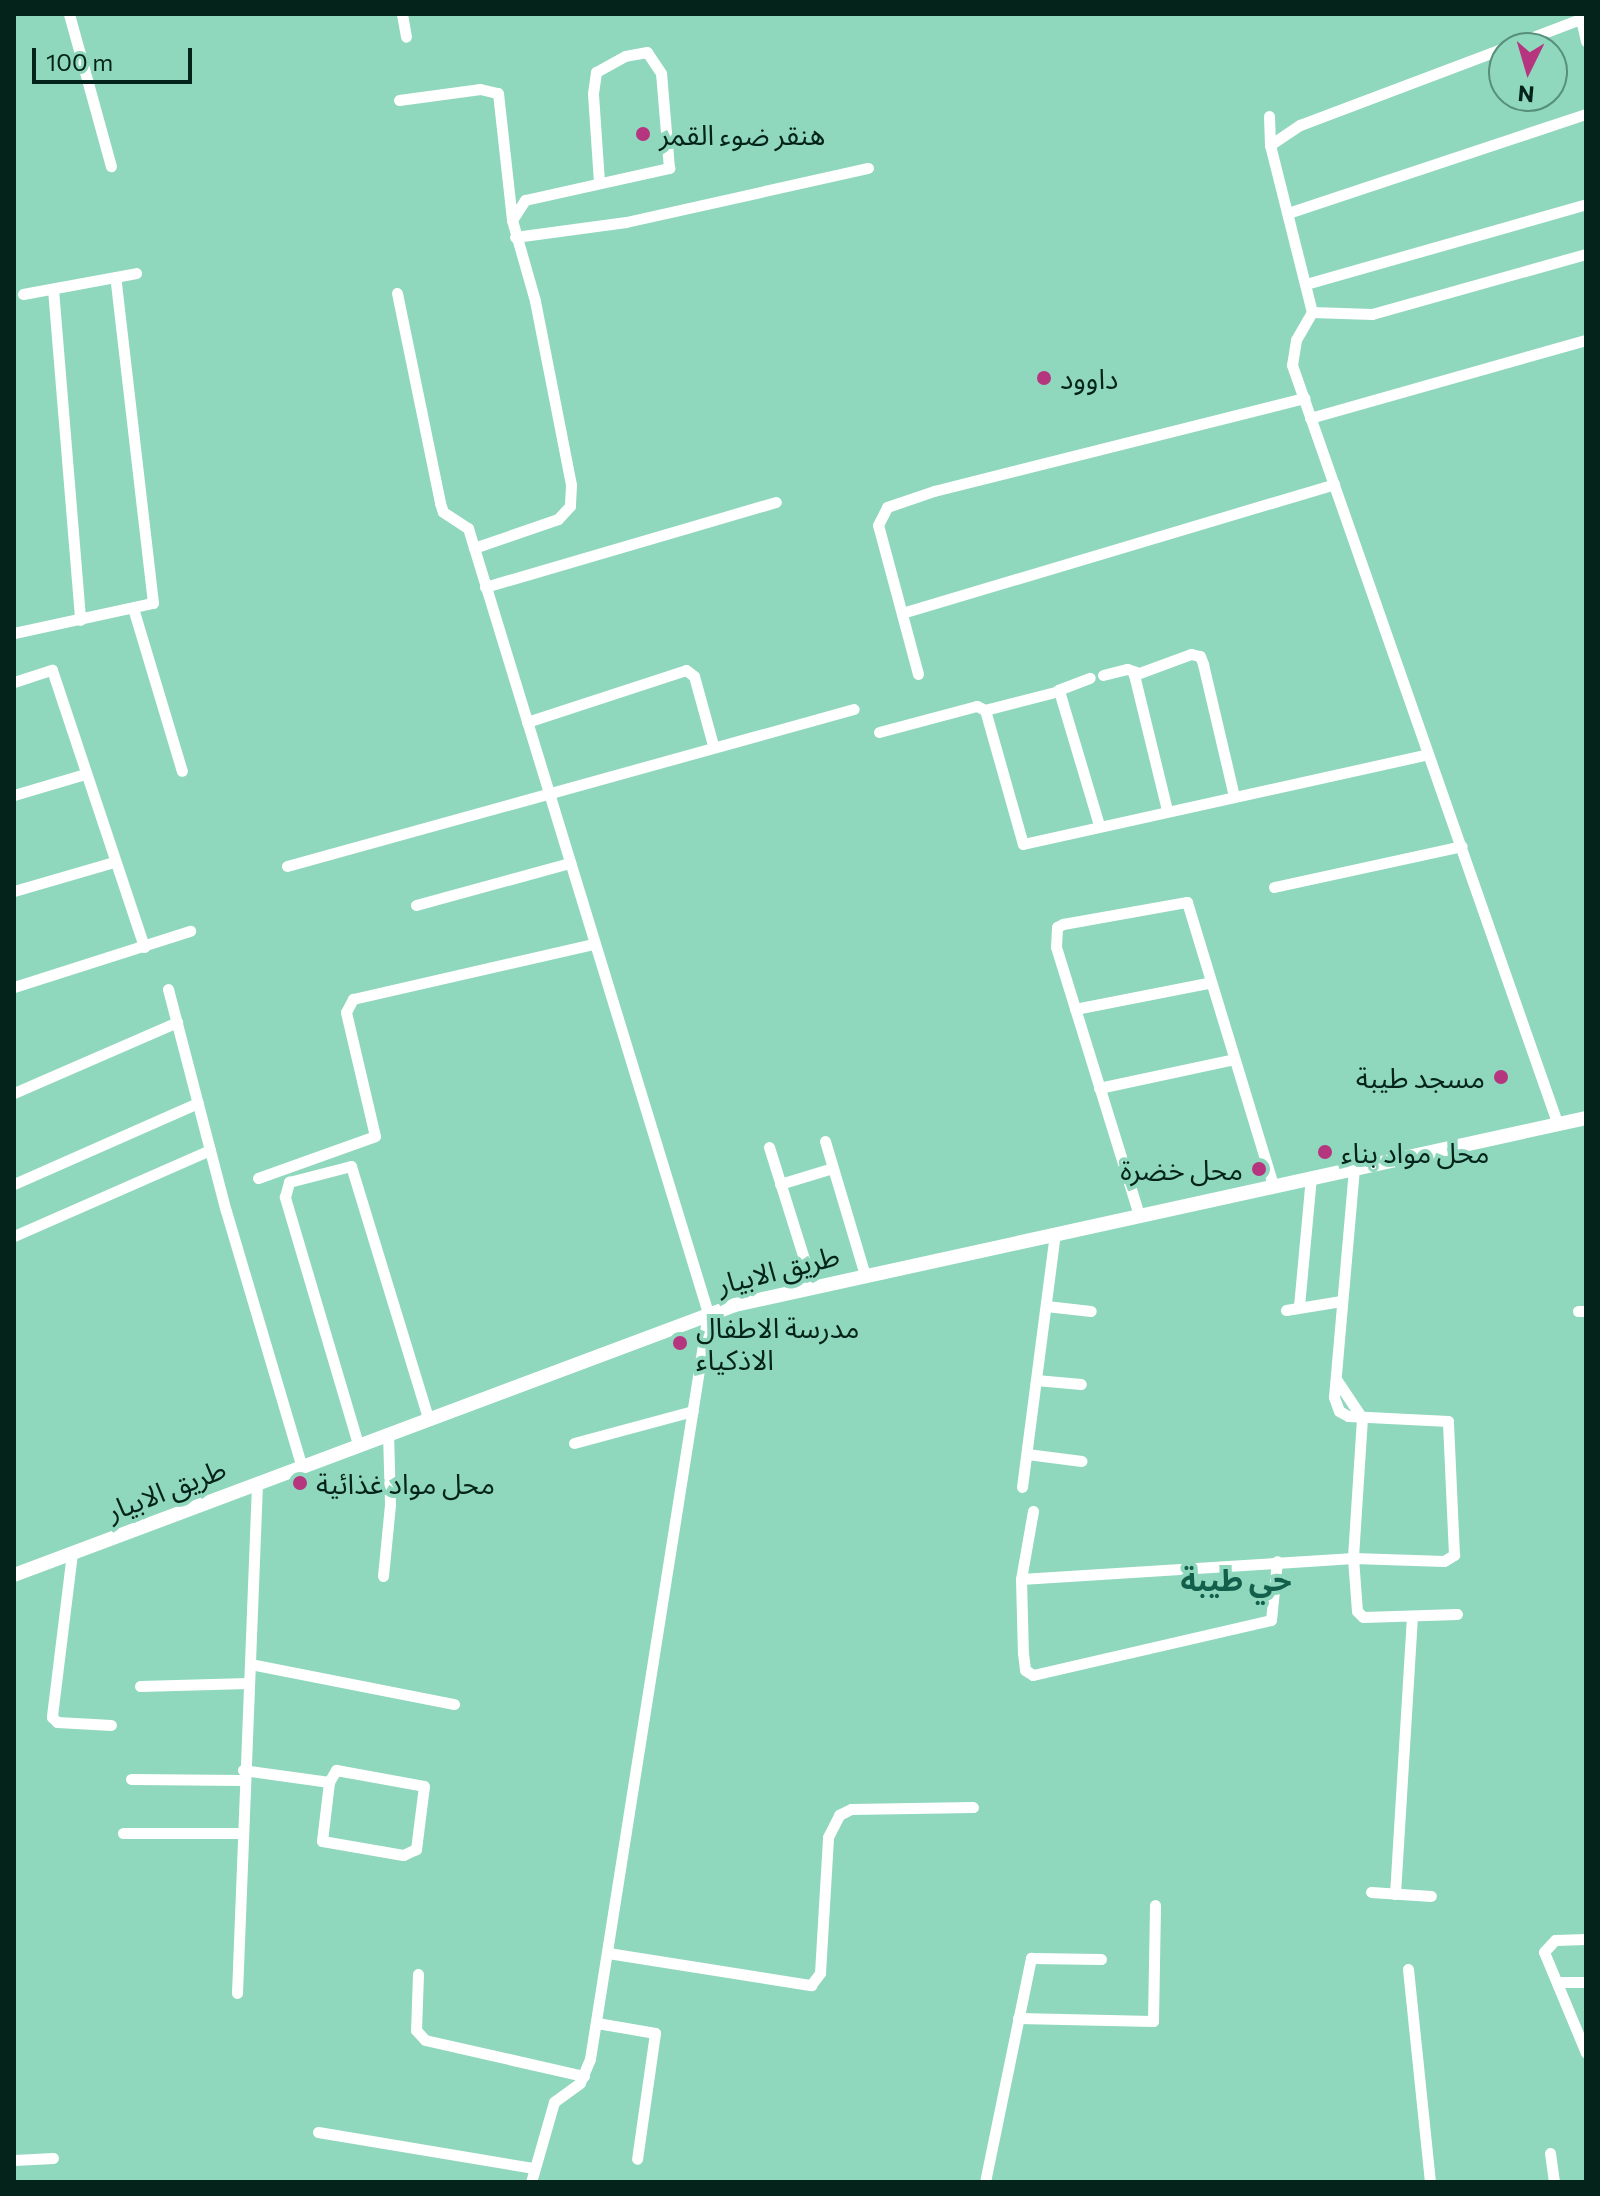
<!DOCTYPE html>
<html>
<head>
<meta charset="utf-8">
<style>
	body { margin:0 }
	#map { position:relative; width:1600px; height:2196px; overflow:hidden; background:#8fd7bd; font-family:Commissioner,"Noto Sans Arabic",sans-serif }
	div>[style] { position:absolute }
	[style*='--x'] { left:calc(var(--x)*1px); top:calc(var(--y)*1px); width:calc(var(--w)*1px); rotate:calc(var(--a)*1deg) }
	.street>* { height:11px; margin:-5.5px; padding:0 5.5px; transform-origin:5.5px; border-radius:5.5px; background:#fff }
	.secondary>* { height:14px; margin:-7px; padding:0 7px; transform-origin:7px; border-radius:7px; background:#fff }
	.dots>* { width:22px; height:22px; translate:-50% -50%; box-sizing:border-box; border:4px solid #8fd7bd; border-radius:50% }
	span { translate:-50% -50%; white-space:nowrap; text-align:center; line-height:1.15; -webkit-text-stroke:8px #8fd7bd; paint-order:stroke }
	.poi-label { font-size:28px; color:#04231a }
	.left { translate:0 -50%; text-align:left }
	.right { translate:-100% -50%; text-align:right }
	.street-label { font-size:28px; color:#04231a }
	.neighbourhood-label { font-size:30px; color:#12604b; font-weight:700 }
	.frame { position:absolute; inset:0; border:16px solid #04231a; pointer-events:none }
	.north { position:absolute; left:1488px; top:32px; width:80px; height:80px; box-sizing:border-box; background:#8fd7bd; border:2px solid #578f7c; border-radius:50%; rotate:185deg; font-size:22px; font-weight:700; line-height:32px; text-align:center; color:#04231a }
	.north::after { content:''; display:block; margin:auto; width:28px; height:36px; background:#b6357f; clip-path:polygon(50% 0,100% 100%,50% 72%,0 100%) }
	.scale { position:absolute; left:32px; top:48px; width:160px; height:36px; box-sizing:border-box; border:4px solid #04231a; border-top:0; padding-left:10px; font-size:24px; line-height:28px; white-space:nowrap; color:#04231a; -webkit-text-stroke:6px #8fd7bd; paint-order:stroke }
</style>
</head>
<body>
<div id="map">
	<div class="street">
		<i style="--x:69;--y:14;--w:158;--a:74.6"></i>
		<i style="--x:402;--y:14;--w:23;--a:80"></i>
		<i style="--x:1580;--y:15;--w:27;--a:77"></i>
		<i style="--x:399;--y:100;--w:82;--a:-7.7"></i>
		<i style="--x:480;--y:89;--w:18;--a:13"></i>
		<i style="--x:498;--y:93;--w:128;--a:83.7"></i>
		<i style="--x:512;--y:220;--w:84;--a:74.1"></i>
		<i style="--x:535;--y:301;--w:187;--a:78.9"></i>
		<i style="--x:571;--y:485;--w:21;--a:93"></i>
		<i style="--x:570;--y:506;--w:18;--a:133"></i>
		<i style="--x:558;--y:519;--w:89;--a:161"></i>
		<i style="--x:1269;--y:116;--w:29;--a:88"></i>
		<i style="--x:1270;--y:145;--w:172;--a:75.9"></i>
		<i style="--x:1312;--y:312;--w:32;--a:120"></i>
		<i style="--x:1296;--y:340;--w:25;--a:99"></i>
		<i style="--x:1292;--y:365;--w:805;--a:70.71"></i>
		<i style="--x:1270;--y:145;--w:36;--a:-34"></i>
		<i style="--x:1300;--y:125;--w:300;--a:-20.7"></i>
		<i style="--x:1288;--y:213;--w:314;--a:-18.4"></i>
		<i style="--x:512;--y:220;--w:24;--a:-57"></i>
		<i style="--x:525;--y:200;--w:148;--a:-12.5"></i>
		<i style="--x:669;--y:168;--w:95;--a:-94.8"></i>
		<i style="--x:661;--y:73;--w:25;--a:-124"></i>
		<i style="--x:647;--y:52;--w:22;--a:170"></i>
		<i style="--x:625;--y:56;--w:33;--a:151"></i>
		<i style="--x:596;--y:72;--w:22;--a:98"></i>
		<i style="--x:593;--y:94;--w:88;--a:86.1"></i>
		<i style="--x:515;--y:237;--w:112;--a:-7.7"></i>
		<i style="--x:626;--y:222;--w:248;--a:-12.6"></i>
		<i style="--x:1306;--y:284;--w:291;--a:-15.9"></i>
		<i style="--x:53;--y:289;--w:332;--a:85.3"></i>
		<i style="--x:397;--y:293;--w:214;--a:78.4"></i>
		<i style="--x:440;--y:503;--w:9;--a:72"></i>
		<i style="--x:443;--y:512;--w:30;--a:33"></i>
		<i style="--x:468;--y:528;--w:821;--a:73"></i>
		<i style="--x:708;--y:1313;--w:755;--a:98.99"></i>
		<i style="--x:590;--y:2059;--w:26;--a:113"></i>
		<i style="--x:580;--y:2083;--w:32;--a:144"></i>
		<i style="--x:554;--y:2102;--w:83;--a:106"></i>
		<i style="--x:23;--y:294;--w:115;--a:-10.5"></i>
		<i style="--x:1312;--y:312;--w:60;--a:1.9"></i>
		<i style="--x:1372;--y:314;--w:222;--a:-15.7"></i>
		<i style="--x:1310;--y:418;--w:287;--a:-15.8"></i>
		<i style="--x:485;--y:587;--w:303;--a:-16.3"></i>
		<i style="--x:133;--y:608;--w:170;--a:73.3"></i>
		<i style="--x:902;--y:613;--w:451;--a:-16.6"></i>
		<i style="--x:14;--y:633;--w:142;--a:-12.2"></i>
		<i style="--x:153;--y:603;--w:328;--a:-96.6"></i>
		<i style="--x:918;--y:674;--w:154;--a:-105"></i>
		<i style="--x:878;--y:525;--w:20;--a:-63"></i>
		<i style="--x:887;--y:507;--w:50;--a:-18.8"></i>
		<i style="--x:934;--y:491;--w:382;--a:-14.1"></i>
		<i style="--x:1103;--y:675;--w:25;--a:-14"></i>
		<i style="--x:1127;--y:669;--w:9;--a:18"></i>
		<i style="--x:14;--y:682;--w:40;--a:-18"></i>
		<i style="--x:52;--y:670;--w:292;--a:71.6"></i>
		<i style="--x:1058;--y:690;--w:34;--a:-21"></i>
		<i style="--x:527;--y:722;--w:167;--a:-18.1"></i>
		<i style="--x:686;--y:670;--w:10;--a:37"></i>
		<i style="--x:694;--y:676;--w:72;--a:74.6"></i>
		<i style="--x:879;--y:732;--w:101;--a:-14.9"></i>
		<i style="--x:977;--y:706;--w:9;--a:27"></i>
		<i style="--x:14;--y:795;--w:74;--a:-16.5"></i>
		<i style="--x:1167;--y:810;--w:139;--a:-103.7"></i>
		<i style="--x:1134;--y:675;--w:61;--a:-20.2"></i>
		<i style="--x:1191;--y:654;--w:9;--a:13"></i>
		<i style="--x:1200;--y:656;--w:9;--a:69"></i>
		<i style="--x:1203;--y:664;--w:136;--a:76.8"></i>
		<i style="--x:1099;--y:825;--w:140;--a:-106.6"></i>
		<i style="--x:1059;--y:691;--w:76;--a:165.6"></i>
		<i style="--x:985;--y:710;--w:139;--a:74.2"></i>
		<i style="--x:1023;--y:844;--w:415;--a:-12.5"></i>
		<i style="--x:287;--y:866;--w:588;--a:-15.48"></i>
		<i style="--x:1274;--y:887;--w:192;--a:-12.3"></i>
		<i style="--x:14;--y:891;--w:104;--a:-16.2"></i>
		<i style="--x:416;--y:905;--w:160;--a:-15.3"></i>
		<i style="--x:14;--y:987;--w:185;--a:-17.7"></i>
		<i style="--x:168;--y:989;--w:229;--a:75.4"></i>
		<i style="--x:226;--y:1211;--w:265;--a:73.5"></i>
		<i style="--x:1075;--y:1009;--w:135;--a:-11.1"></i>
		<i style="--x:1099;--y:1088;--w:138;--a:-12.1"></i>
		<i style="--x:14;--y:1093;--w:178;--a:-23.5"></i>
		<i style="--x:825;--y:1141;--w:140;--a:73.4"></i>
		<i style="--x:769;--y:1147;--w:147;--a:72.6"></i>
		<i style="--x:258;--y:1178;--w:124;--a:-19.7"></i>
		<i style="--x:375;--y:1136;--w:127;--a:-103.2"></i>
		<i style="--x:346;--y:1012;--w:15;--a:-62"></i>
		<i style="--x:353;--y:999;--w:247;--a:-12.9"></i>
		<i style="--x:14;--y:1184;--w:201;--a:-23.8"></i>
		<i style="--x:780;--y:1184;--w:55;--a:-16.8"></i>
		<i style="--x:1139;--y:1215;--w:281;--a:-107.2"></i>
		<i style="--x:1056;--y:947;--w:20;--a:-87"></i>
		<i style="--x:1057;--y:927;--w:7;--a:-27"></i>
		<i style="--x:1063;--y:924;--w:126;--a:-10.1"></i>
		<i style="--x:1187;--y:902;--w:296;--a:73.1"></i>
		<i style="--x:14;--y:1236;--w:214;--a:-23.7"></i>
		<i style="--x:1046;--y:1306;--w:45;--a:6.3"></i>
		<i style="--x:1299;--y:1306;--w:130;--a:-84.7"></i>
		<i style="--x:1286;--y:1310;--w:56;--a:-9.3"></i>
		<i style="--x:1578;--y:1311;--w:8;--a:0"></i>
		<i style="--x:1336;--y:1379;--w:47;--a:56.3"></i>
		<i style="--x:1362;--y:1418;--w:140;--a:93.7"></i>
		<i style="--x:1353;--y:1558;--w:53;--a:85.7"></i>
		<i style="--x:1357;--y:1611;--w:8;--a:45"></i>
		<i style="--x:1363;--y:1617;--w:94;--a:-1.8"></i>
		<i style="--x:1036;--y:1380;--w:45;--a:5.1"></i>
		<i style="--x:574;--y:1443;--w:123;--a:-15.1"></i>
		<i style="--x:358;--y:1444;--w:258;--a:-106.5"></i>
		<i style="--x:285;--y:1197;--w:16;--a:-75"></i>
		<i style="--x:289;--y:1182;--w:64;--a:-14.5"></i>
		<i style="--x:351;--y:1166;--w:264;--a:73"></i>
		<i style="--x:1027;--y:1454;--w:55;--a:7.3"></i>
		<i style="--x:1022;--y:1487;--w:256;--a:-82.6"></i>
		<i style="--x:1033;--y:1511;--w:69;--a:100"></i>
		<i style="--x:1021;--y:1579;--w:74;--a:88.5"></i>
		<i style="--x:1023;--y:1653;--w:17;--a:83"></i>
		<i style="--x:1025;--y:1670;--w:9;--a:32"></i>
		<i style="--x:1033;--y:1675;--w:244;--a:-13"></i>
		<i style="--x:1271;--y:1620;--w:59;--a:-84.2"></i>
		<i style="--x:72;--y:1553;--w:165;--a:97"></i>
		<i style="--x:52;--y:1717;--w:7;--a:45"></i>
		<i style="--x:57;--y:1722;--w:54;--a:3.2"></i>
		<i style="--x:383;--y:1576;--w:72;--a:-84.4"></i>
		<i style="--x:390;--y:1504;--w:71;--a:-91.6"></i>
		<i style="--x:1021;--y:1579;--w:333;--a:-3.6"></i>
		<i style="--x:1353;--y:1558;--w:91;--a:1.9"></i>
		<i style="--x:1444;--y:1561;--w:12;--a:-31"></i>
		<i style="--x:1454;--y:1555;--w:134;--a:-92.6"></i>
		<i style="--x:1448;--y:1421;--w:100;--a:-177.1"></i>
		<i style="--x:1348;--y:1416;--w:10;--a:-151"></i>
		<i style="--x:1339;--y:1411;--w:15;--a:-110"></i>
		<i style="--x:1334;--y:1397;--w:230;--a:-85"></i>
		<i style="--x:250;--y:1664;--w:208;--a:11.1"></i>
		<i style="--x:140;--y:1686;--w:108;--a:-1.6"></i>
		<i style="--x:243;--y:1770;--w:87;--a:7.9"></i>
		<i style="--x:336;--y:1770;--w:89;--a:10.3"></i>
		<i style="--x:424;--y:1786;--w:64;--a:97.2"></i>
		<i style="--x:416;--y:1849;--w:14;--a:155"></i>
		<i style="--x:403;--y:1855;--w:82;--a:-170.2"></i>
		<i style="--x:322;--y:1841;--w:59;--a:-83.2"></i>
		<i style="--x:329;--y:1782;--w:14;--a:-60"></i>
		<i style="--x:131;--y:1779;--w:112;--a:0.5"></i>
		<i style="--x:123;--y:1833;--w:118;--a:0"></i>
		<i style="--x:1371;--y:1892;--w:60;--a:3.8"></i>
		<i style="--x:1395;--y:1894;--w:278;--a:-86.5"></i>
		<i style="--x:1586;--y:1939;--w:31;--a:178"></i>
		<i style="--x:1555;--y:1940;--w:16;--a:133"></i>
		<i style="--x:1544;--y:1952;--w:109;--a:67.4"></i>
		<i style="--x:608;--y:1953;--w:206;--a:9"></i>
		<i style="--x:811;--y:1985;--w:15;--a:-53"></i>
		<i style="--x:820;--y:1973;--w:136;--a:-86.6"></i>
		<i style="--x:828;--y:1837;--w:25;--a:-63"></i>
		<i style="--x:839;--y:1815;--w:13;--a:-27"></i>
		<i style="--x:851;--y:1809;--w:122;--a:-0.9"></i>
		<i style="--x:1408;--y:1969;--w:214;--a:84.1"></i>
		<i style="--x:418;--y:1974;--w:56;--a:92"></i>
		<i style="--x:416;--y:2030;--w:13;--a:48"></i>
		<i style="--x:425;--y:2040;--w:163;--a:12.8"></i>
		<i style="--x:1557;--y:1982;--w:29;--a:0"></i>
		<i style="--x:237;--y:1993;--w:510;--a:-87.75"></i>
		<i style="--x:1018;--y:2018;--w:135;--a:1.3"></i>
		<i style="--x:1153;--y:2021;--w:116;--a:-89"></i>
		<i style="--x:597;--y:2023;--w:59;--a:9.8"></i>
		<i style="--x:655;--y:2033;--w:127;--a:98.1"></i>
		<i style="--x:318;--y:2132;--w:219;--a:9.5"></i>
		<i style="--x:1550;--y:2153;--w:29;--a:82"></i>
		<i style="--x:14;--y:2160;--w:39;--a:-3"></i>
		<i style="--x:985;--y:2182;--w:229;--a:-78.4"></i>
		<i style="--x:1031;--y:1958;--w:70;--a:0.8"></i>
	</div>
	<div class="secondary">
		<i style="--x:14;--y:1575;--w:770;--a:-20.53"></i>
		<i style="--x:735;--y:1305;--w:871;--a:-12.39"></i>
	</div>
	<div class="dots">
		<i style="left:643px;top:134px;background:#b6357f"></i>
		<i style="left:1044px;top:378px;background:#b6357f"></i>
		<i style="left:1501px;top:1077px;background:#b6357f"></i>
		<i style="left:1325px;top:1152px;background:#b6357f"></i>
		<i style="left:1259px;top:1169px;background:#b6357f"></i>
		<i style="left:680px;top:1343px;background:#b6357f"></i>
		<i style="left:300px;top:1483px;background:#b6357f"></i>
	</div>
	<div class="poi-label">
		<span class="left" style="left:659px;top:134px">هنقر ضوء القمر</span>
		<span class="left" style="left:1060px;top:378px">داوود</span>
		<span class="right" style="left:1485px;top:1077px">مسجد طيبة</span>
		<span class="left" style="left:1341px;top:1152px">محل مواد بناء</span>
		<span class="right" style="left:1243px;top:1169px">محل خضرة</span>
		<span class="left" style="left:696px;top:1343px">مدرسة الاطفال<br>الاذكياء</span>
		<span class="left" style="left:316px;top:1483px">محل مواد غذائية</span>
	</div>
	<div class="street-label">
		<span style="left:778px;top:1269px;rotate:-14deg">طريق الابيار</span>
		<span style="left:166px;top:1489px;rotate:-21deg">طريق الابيار</span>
	</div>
	<div class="neighbourhood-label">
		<span style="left:1236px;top:1579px">حي طيبة</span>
	</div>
	<div class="frame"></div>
	<div class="north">N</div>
	<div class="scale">100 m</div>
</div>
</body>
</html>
